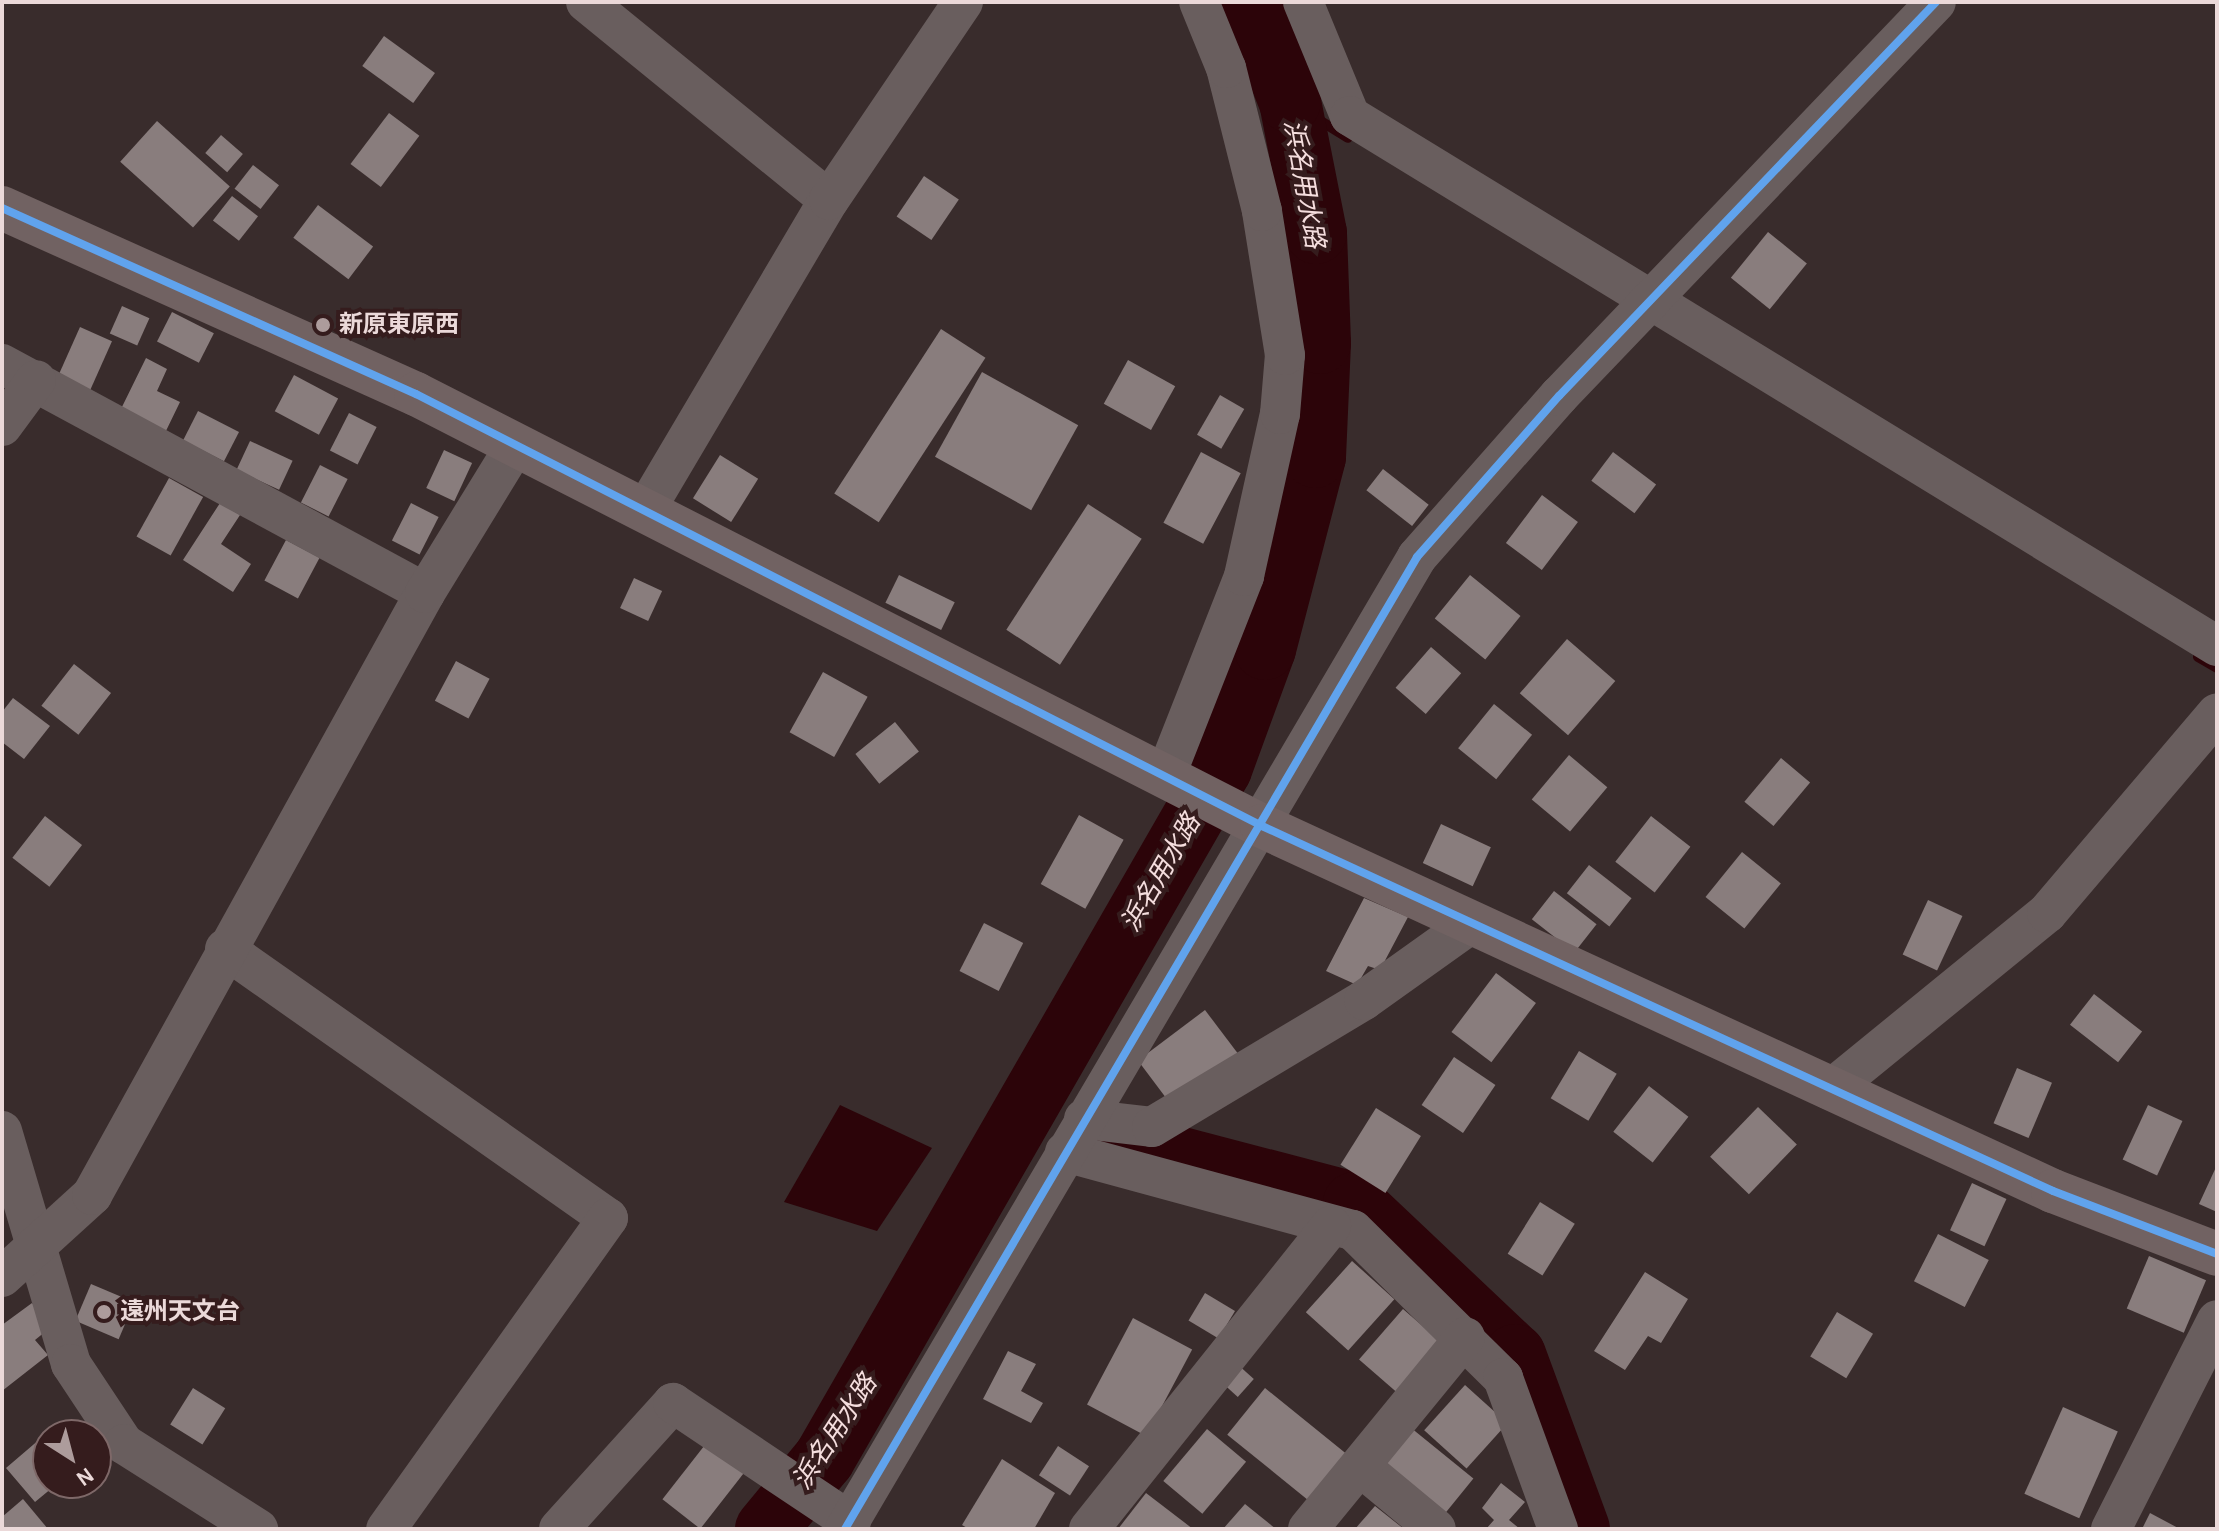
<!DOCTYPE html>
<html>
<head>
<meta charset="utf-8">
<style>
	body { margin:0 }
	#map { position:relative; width:2219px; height:1531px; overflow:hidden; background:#392c2c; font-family:Karla,"Noto Sans JP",sans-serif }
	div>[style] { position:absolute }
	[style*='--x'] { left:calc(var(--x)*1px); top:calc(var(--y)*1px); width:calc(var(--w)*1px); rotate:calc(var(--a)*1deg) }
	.water>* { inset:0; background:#2c0409; transform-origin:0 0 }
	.stream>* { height:10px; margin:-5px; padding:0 5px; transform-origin:5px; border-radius:5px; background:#2c0409 }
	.river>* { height:62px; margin:-31px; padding:0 31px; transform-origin:31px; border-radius:31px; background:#2c0409 }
	.building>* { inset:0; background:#897d7d; transform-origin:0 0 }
	.street>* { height:40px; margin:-20px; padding:0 20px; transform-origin:20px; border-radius:20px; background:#695e5e }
	.secondary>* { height:44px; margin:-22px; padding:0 22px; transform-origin:22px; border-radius:22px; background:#716262 }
	.cycleway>* { height:8px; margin:-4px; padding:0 4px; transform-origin:4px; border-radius:4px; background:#60a3ed }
	.dots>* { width:22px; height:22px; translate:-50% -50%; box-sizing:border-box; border:4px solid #351c1d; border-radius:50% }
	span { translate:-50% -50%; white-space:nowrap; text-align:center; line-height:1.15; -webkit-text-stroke:8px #351c1d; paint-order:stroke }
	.poi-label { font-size:24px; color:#ebd9d9; font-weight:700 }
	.left { translate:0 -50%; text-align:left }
	.water-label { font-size:26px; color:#f5dede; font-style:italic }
	.frame { position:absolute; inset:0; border:4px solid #ebd9d9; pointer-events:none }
	.north { position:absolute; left:32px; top:1419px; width:80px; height:80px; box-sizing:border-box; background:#351c1d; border:2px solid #7e6868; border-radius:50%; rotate:144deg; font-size:22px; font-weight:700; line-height:32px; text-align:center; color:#ebd9d9 }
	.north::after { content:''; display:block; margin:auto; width:28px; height:36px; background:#ad9c9c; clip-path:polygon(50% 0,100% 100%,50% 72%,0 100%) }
</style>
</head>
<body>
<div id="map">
	<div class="water">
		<i style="clip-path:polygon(840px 1105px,932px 1148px,877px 1231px,784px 1202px)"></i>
		<i style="left:1533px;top:1368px;width:171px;height:25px;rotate:70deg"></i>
	</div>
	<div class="stream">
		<i style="--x:1290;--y:102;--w:68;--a:31.8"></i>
		<i style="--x:2198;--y:657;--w:22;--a:30"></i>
	</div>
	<div class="river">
		<i style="--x:1094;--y:1135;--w:269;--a:14.7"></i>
		<i style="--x:1354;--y:1203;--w:221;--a:43.4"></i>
		<i style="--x:1515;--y:1355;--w:185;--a:69.8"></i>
		<i style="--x:766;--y:1529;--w:91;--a:-50.4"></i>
		<i style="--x:824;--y:1459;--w:796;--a:-60.09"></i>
		<i style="--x:1221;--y:769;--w:128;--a:-69.9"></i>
		<i style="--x:1265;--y:649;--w:198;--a:-75.4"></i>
		<i style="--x:1315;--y:457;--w:114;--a:-87.5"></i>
		<i style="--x:1320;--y:343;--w:110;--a:-92.1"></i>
		<i style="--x:1316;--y:233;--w:134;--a:-101.2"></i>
		<i style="--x:1290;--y:102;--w:108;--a:-111.8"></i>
	</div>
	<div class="building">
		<i style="left:384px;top:36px;width:63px;height:37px;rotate:36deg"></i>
		<i style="left:389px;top:113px;width:38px;height:64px;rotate:37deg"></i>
		<i style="left:157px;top:121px;width:98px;height:55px;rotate:42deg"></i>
		<i style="left:221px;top:135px;width:29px;height:24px;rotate:41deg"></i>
		<i style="left:253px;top:165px;width:33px;height:30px;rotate:38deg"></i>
		<i style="left:924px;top:176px;width:42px;height:49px;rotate:34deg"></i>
		<i style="left:232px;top:196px;width:33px;height:31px;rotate:38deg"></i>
		<i style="left:318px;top:205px;width:69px;height:41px;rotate:37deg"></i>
		<i style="left:1768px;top:232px;width:50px;height:59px;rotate:39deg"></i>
		<i style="left:122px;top:306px;width:30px;height:30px;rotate:24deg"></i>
		<i style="left:172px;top:312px;width:47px;height:33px;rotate:27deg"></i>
		<i style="left:80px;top:327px;width:35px;height:54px;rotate:24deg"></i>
		<i style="left:941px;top:329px;width:53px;height:196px;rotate:33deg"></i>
		<i style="clip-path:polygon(146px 358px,167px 369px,157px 391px,180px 402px,164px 435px,119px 413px)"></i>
		<i style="left:1128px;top:360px;width:54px;height:50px;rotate:29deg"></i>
		<i style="left:982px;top:372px;width:110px;height:97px;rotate:29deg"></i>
		<i style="left:294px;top:375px;width:50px;height:41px;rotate:28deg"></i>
		<i style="left:1220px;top:395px;width:28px;height:46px;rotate:30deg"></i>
		<i style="left:198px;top:411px;width:46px;height:33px;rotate:27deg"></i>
		<i style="left:349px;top:413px;width:31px;height:42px;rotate:27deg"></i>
		<i style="left:250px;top:441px;width:47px;height:32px;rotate:25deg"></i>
		<i style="left:444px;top:450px;width:31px;height:42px;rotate:25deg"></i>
		<i style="left:1201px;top:452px;width:45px;height:80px;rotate:28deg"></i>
		<i style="left:1613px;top:452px;width:54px;height:36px;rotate:37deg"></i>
		<i style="left:720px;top:455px;width:45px;height:51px;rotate:32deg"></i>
		<i style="left:320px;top:465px;width:31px;height:42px;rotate:27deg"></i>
		<i style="left:1383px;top:469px;width:58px;height:27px;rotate:38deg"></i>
		<i style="left:169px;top:478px;width:39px;height:67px;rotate:29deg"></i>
		<i style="left:1542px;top:495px;width:45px;height:60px;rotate:37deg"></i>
		<i style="clip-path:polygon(220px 503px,240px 515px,221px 544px,251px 564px,233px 592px,183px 560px)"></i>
		<i style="left:411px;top:503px;width:31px;height:42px;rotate:27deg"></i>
		<i style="left:1088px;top:504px;width:64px;height:150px;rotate:33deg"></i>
		<i style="left:286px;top:540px;width:38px;height:46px;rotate:28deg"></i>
		<i style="left:899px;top:575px;width:62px;height:31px;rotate:26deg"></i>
		<i style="left:1470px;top:575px;width:65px;height:56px;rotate:39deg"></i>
		<i style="left:634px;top:578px;width:31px;height:33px;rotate:25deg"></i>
		<i style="left:1567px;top:639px;width:64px;height:72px;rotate:41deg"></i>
		<i style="left:1431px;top:647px;width:40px;height:54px;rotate:41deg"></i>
		<i style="left:456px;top:661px;width:38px;height:45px;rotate:28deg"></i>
		<i style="left:74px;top:664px;width:47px;height:53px;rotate:38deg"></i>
		<i style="left:823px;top:672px;width:51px;height:69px;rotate:29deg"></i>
		<i style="clip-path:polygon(13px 698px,50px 726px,24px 759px,2px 742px,2px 712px)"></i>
		<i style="left:1494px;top:704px;width:49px;height:57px;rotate:39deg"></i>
		<i style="left:895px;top:722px;width:38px;height:51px;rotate:51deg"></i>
		<i style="left:1569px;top:755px;width:50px;height:58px;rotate:40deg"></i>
		<i style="left:1781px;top:758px;width:38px;height:57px;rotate:40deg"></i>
		<i style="left:1079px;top:815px;width:51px;height:79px;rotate:29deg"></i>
		<i style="left:45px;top:816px;width:47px;height:53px;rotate:38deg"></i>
		<i style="left:1651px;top:816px;width:50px;height:58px;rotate:38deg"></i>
		<i style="left:1441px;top:824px;width:55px;height:43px;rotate:25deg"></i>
		<i style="left:1742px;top:852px;width:50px;height:58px;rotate:39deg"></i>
		<i style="left:1589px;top:865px;width:54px;height:36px;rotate:38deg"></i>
		<i style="left:1554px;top:891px;width:54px;height:36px;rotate:38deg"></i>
		<i style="clip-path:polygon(1364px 898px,1408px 917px,1380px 970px,1368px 966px,1357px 985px,1326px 971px)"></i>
		<i style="left:1928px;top:900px;width:38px;height:60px;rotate:25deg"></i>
		<i style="left:984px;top:923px;width:44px;height:54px;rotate:27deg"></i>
		<i style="left:1496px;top:973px;width:50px;height:74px;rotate:37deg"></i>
		<i style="left:2094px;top:994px;width:61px;height:39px;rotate:38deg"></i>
		<i style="left:1205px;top:1010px;width:59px;height:84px;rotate:53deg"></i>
		<i style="left:1579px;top:1051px;width:44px;height:55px;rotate:31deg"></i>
		<i style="left:1454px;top:1057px;width:50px;height:58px;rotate:34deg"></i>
		<i style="left:2017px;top:1068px;width:38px;height:60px;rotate:23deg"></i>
		<i style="left:1649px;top:1086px;width:50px;height:58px;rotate:38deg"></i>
		<i style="left:2148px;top:1105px;width:38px;height:60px;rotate:25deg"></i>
		<i style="left:1758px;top:1107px;width:54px;height:69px;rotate:44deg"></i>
		<i style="left:1376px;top:1108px;width:53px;height:67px;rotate:32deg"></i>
		<i style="clip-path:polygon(2217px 1165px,2217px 1212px,2199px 1204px)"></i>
		<i style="left:1972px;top:1183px;width:38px;height:52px;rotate:25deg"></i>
		<i style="left:1540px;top:1202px;width:41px;height:61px;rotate:32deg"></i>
		<i style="left:1938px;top:1234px;width:57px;height:53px;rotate:27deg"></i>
		<i style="left:2149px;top:1256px;width:62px;height:57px;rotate:23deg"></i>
		<i style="left:1352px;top:1261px;width:57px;height:69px;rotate:42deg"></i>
		<i style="clip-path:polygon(1645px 1272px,1688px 1299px,1661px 1343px,1648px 1336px,1625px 1370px,1594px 1351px)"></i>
		<i style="left:91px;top:1284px;width:47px;height:40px;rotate:23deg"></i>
		<i style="left:1205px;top:1293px;width:35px;height:32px;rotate:31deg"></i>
		<i style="clip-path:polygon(32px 1303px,51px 1327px,35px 1340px,48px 1355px,2px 1391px,2px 1325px)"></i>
		<i style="left:1403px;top:1309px;width:53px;height:67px;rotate:41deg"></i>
		<i style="left:1837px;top:1312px;width:42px;height:52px;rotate:31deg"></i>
		<i style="left:1133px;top:1318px;width:67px;height:98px;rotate:28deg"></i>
		<i style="clip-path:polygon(1008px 1351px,1036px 1364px,1021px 1391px,1043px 1403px,1031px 1423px,983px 1399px)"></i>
		<i style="left:1236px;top:1363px;width:24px;height:24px;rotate:42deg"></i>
		<i style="left:1465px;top:1385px;width:57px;height:61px;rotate:42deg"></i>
		<i style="left:193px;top:1388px;width:38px;height:43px;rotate:32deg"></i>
		<i style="left:1265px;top:1388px;width:107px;height:60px;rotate:39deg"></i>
		<i style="left:2063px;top:1407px;width:60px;height:95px;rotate:24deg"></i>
		<i style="clip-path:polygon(61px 1421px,73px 1435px,48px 1435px,48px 1483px,58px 1483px,35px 1502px,6px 1468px)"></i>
		<i style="left:1405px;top:1423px;width:88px;height:49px;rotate:39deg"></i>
		<i style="left:1207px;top:1429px;width:51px;height:68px;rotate:40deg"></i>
		<i style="left:708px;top:1441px;width:48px;height:74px;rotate:38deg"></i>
		<i style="left:1058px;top:1446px;width:37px;height:35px;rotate:33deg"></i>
		<i style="clip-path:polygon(1002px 1459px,1055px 1493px,1034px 1529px,969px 1529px,962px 1525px)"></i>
		<i style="clip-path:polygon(1501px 1483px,1525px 1502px,1509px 1520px,1520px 1529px,1486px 1529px,1494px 1520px,1482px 1508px)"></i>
		<i style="clip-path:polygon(1146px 1493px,1193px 1529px,1118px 1529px)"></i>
		<i style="clip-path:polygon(23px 1499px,48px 1529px,2px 1529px,2px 1517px)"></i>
		<i style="clip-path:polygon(1245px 1504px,1276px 1529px,1223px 1529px)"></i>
		<i style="clip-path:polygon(1375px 1506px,1404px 1529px,1355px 1529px)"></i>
		<i style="clip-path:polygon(2150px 1513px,2180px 1529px,2142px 1529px)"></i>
	</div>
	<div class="street">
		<i style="--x:586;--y:2;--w:313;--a:39.2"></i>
		<i style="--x:1303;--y:2;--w:123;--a:67.6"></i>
		<i style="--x:1350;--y:116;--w:1016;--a:31.44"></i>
		<i style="--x:2;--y:364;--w:481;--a:28.4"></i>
		<i style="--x:2;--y:426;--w:57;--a:-53.5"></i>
		<i style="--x:646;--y:509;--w:359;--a:-59.4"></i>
		<i style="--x:829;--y:200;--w:239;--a:-55.9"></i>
		<i style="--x:1165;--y:777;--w:216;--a:-68.5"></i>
		<i style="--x:1244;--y:576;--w:166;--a:-77.5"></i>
		<i style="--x:1280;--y:414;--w:59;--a:-85.2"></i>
		<i style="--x:1285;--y:355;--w:146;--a:-99.1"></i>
		<i style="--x:1262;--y:211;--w:147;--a:-104.1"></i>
		<i style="--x:1226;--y:68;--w:71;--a:-112.2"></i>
		<i style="--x:225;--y:949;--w:468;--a:35.1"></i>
		<i style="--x:608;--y:1218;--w:382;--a:125.5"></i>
		<i style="--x:1830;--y:1090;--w:280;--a:-39.2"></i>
		<i style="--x:2047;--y:913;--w:262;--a:-49.6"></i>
		<i style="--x:1084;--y:1119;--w:68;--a:6.7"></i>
		<i style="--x:1152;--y:1127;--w:247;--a:-30.9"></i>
		<i style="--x:1364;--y:1000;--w:133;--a:-35.5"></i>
		<i style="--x:2;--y:1131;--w:243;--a:73.5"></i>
		<i style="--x:71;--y:1364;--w:96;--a:56.5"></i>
		<i style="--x:124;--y:1444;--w:159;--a:32.4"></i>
		<i style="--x:1065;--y:1152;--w:298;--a:15.2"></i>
		<i style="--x:1353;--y:1230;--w:211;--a:44.6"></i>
		<i style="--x:1503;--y:1378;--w:161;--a:70"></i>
		<i style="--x:2;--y:1277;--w:122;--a:-42.3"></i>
		<i style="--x:92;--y:1195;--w:688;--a:-61.05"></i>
		<i style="--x:425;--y:593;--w:172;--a:-58.5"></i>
		<i style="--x:1361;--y:1467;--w:97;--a:39.6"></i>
		<i style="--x:559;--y:1529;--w:170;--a:-47.9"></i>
		<i style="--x:673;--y:1403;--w:214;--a:33.8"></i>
		<i style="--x:845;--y:1529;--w:1128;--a:-59.52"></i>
		<i style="--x:1417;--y:557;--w:215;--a:-48.6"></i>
		<i style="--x:1559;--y:396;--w:545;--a:-46.26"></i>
		<i style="--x:1089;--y:1529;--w:388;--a:-51.4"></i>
		<i style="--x:1308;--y:1529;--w:248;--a:-50.7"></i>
		<i style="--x:2111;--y:1529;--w:234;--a:-63.1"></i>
	</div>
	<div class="secondary">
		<i style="--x:2;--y:208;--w:454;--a:24.2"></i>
		<i style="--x:416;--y:394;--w:950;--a:27.05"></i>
		<i style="--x:1262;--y:826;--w:871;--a:24.77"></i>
		<i style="--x:2053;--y:1191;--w:176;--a:21"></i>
	</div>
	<div class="cycleway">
		<i style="--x:2;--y:208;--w:454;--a:24.2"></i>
		<i style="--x:416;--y:394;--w:950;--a:27.05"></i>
		<i style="--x:1262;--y:826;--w:871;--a:24.77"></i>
		<i style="--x:2053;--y:1191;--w:176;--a:21"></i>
		<i style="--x:845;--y:1529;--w:1128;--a:-59.52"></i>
		<i style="--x:1417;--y:557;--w:215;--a:-48.6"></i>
		<i style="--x:1559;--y:396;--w:545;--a:-46.26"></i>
	</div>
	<div class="dots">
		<i style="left:323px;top:325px;background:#ad9c9c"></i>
		<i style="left:104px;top:1312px;background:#ad9c9c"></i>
	</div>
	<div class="poi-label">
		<span class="left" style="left:339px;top:325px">新原東原西</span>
		<span class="left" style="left:120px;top:1312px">遠州天文台</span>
	</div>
	<div class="water-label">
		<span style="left:1304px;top:184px;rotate:80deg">浜名用水路</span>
		<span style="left:1161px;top:873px;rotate:-60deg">浜名用水路</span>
		<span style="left:835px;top:1432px;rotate:-57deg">浜名用水路</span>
	</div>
	<div class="frame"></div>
	<div class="north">N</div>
</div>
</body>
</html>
